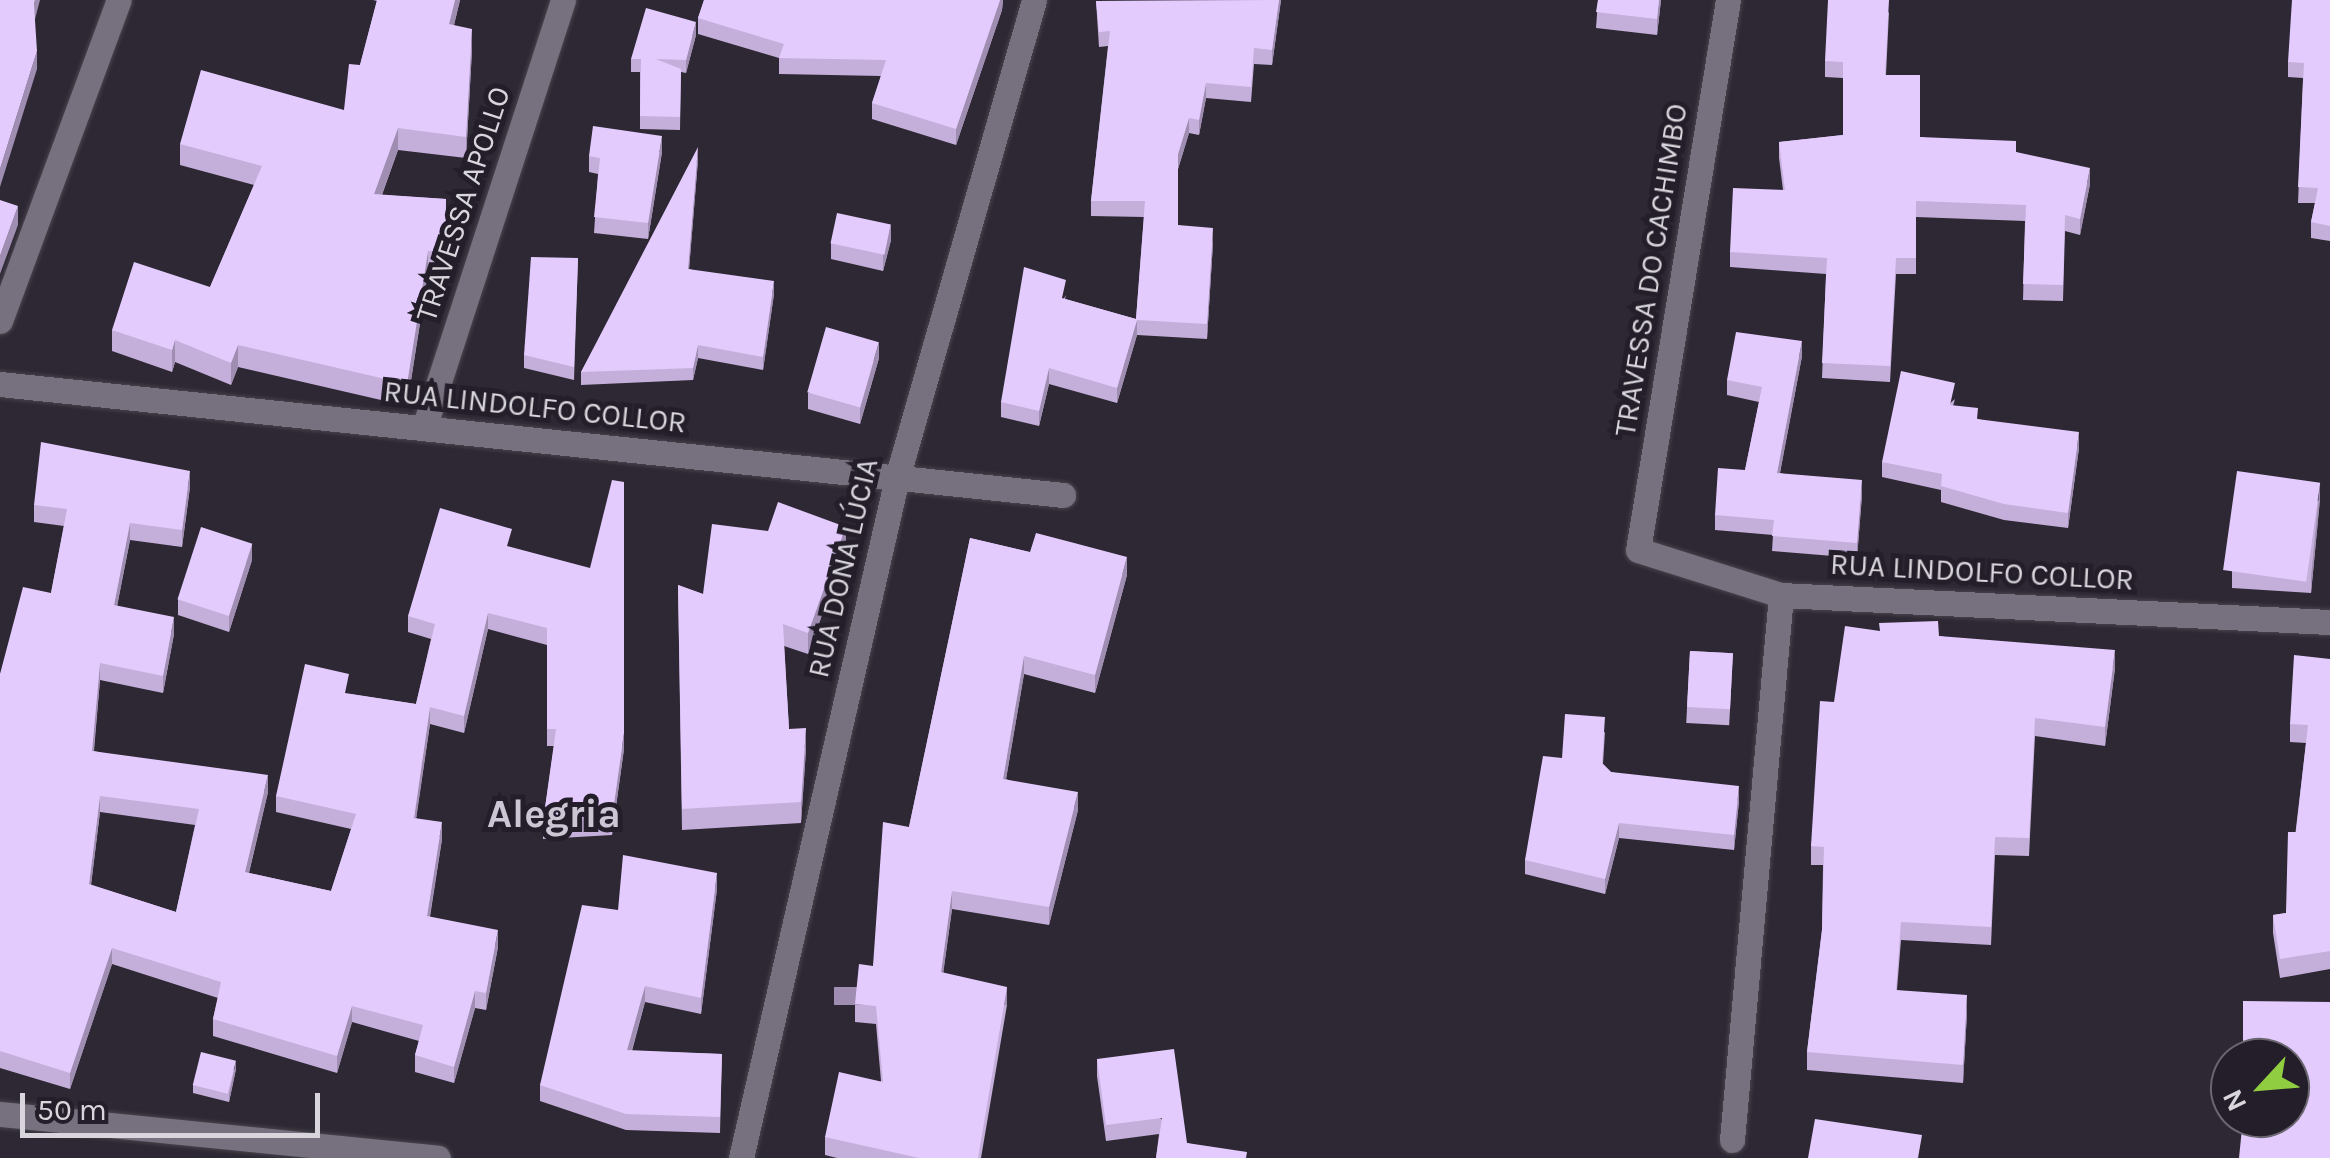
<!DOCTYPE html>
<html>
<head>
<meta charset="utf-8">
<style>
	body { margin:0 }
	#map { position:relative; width:2330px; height:1158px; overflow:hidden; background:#2d2833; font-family:Karla,sans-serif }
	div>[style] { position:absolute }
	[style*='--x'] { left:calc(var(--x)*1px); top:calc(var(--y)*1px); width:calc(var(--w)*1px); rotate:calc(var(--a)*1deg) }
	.roads { filter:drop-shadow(0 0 2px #48434d) drop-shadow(0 0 2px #48434d) }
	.minor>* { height:25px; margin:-12.5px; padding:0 12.5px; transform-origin:12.5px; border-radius:12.5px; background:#77707e }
	.wall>* { inset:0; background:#c4afda; transform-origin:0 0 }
	.shaded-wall>* { inset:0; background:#a08eb2; transform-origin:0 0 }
	.building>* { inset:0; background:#e4cbfe; transform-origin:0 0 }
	span { translate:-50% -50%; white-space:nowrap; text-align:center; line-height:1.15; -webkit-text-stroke:10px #231e29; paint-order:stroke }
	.street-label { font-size:30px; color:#d8d5dc }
	.district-label { font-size:40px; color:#ccc5d4; font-weight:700 }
	.north { position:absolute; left:2210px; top:1038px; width:100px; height:100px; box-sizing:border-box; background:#231e29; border:2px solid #6b6771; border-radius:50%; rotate:244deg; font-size:28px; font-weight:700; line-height:40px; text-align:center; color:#d8d5dc }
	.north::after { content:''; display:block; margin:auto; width:35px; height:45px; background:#91cd40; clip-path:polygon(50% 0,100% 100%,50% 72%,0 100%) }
	.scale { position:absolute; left:20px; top:1093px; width:300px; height:45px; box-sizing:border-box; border:5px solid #d8d5dc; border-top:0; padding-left:12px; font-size:30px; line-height:35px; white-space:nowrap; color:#d8d5dc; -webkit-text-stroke:8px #231e29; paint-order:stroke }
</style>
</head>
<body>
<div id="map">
	<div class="roads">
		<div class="minor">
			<i style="--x:1728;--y:0;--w:557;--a:99.29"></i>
			<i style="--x:1638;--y:550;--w:150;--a:17.5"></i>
			<i style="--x:1781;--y:595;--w:550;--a:2.82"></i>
			<i style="--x:0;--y:321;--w:342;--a:-69.7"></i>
			<i style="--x:0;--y:384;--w:1069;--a:5.96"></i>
			<i style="--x:424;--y:428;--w:450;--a:-72"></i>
			<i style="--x:0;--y:1114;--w:440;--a:5.7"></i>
			<i style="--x:1732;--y:1140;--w:547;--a:-84.86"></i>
			<i style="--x:741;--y:1158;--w:698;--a:-77.08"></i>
			<i style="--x:897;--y:478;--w:497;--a:-74"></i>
		</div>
	</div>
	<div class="wall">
		<i style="clip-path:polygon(373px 0,460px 0,454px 25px,472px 50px,466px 158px,398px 150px,382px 195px,446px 199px,445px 274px,428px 272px,407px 406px,238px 367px,231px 385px,175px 362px,172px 372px,112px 351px,112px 330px,210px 287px,254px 185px,180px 165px,180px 144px,344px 110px,360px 65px,377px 1px)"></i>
		<i style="clip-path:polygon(704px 0,1003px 0,1002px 10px,956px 145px,872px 119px,872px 103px,881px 76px,779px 74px,779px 58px,698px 34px,698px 18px)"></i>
		<i style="clip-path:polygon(1281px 0,1272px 65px,1254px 64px,1251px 102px,1206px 98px,1199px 135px,1189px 133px,1178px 169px,1178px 225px,1213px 243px,1207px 339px,1137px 335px,1117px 403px,1049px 384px,1039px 426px,1001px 417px,1001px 402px,1066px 295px,1065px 299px,1136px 319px,1144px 217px,1091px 216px,1091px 201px,1108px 46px,1099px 47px,1096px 1px)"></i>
		<i style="clip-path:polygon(1598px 0,1661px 0,1657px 35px,1596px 28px)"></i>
		<i style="clip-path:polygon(2330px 0,2330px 241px,2311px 238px,2311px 222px,2315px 203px,2298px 203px,2303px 78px,2288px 77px,2288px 62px)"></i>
		<i style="clip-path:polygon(1889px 12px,1886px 75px,1920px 137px,2016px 152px,2090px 184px,2080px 235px,2065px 231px,2063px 301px,2023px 300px,2025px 221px,1916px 217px,1916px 274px,1896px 274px,1890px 382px,1822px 378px,1826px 274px,1730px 267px,1730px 252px,1783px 190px,1779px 158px,1779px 142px,1843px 135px,1843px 78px,1825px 77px,1825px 61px)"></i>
		<i style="clip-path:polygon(696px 35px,686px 73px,681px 72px,680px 130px,640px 129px,640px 72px,631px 72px,631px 59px)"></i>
		<i style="clip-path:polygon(662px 152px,648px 239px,594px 233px,598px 174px,589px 172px,589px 156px)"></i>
		<i style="clip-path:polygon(698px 160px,689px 269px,774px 294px,763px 370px,698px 358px,693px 380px,581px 385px,581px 372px)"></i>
		<i style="clip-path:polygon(891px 240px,883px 271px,831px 259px,831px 243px)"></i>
		<i style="clip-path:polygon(578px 258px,574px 380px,524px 368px,524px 355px)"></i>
		<i style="clip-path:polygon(1802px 356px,1780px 473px,1862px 495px,1857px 558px,1772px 551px,1773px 535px,1715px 530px,1715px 515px,1745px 470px,1759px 402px,1727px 395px,1727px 380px)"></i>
		<i style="clip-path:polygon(879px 358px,860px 424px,808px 409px,808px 393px)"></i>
		<i style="clip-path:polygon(1955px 399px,1953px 406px,1978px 419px,2079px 448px,2068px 528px,2004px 520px,1941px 502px,1941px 490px,1882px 477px,1882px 462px)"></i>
		<i style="clip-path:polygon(evenodd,190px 487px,182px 547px,130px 540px,117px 606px,174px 634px,163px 693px,100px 680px,94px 751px,268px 792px,249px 873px,331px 891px,351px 829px,276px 812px,276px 796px,349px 694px,416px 704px,431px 639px,408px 632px,408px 616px,512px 548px,624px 749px,612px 835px,543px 839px,543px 822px,554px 746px,547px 746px,547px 645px,488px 629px,464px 733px,430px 724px,416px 818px,442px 839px,430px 917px,498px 947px,486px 1010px,475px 1008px,454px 1083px,415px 1072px,415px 1055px,419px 1041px,352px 1022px,337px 1073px,213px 1036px,213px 1019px,218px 998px,112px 964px,70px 1089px,0 1068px,0 674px,51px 593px,64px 526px,34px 522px,34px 505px,190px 487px,100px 812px,195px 825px,176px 912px,91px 885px,100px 812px)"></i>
		<i style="clip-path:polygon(2320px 499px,2311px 593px,2232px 588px,2232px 571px)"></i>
		<i style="clip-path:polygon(970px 538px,1127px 575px,1095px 693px,1024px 674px,1006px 779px,1078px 810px,1049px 925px,952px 909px,943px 973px,1007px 1005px,981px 1158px,837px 1158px,825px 1155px,825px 1137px,881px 1081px,876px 1024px,855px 1022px,855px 1004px,873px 966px,909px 827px)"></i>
		<i style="clip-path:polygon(846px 548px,808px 654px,784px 646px,789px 729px,806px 749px,801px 823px,682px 830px,678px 585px,703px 594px)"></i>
		<i style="clip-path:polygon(252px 560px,229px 632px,178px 615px,178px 599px)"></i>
		<i style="clip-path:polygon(1880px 631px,1939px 636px,2115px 668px,2105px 746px,2035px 736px,2029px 856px,1995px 855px,1991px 945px,1901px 940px,1897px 990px,1967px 1013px,1963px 1083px,1807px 1070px,1807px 1052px,1822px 930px,1823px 865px,1811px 865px,1811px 846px,1834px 702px)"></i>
		<i style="left:1690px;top:651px;width:43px;height:72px;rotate:3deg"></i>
		<i style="clip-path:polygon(2330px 659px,2330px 969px,2280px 978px,2273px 933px,2273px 915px,2286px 913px,2306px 743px,2290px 742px,2290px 724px)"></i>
		<i style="clip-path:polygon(1605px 732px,1603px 764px,1611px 772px,1739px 801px,1734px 850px,1619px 838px,1605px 894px,1525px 874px,1525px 860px,1562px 758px)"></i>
		<i style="clip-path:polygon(717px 889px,701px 1014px,645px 1002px,632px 1051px,722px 1054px,720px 1133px,626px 1130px,540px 1101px,540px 1085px,618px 910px)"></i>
		<i style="clip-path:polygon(1097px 1059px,1187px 1143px,1247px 1158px,1156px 1158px,1159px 1134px,1106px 1141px,1097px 1076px)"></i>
		<i style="clip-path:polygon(236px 1069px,229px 1102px,193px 1093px,193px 1085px)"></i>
	</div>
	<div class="shaded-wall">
		<i style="clip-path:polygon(35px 0,40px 0,34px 23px,34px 5px)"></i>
		<i style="clip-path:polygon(455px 0,460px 0,449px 46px,449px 24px)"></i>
		<i style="clip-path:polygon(1000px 0,1003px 0,1002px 10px,956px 145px,956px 129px)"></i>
		<i style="clip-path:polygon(1279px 0,1281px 0,1272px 65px,1272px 50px)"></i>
		<i style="clip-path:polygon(1659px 0,1661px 0,1657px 35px,1657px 19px)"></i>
		<i style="clip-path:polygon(696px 22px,696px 35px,686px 73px,686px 60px)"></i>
		<i style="clip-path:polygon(472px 29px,472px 50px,466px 158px,466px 137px)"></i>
		<i style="clip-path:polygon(37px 51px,37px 69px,0 187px,0 169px)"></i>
		<i style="clip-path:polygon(1206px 83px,1206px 98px,1199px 135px,1199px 120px)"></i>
		<i style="clip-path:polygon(1189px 118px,1189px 133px,1178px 169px,1178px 154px)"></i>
		<i style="clip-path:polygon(398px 128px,398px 150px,374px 216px,374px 194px)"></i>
		<i style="clip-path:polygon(662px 136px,662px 152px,648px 239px,648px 223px)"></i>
		<i style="clip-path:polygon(698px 147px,698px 160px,688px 282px,688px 269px)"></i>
		<i style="clip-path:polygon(2090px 168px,2090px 184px,2080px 235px,2080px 219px)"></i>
		<i style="clip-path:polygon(18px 206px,18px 225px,0 274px,0 256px)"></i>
		<i style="clip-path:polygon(891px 224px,891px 240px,883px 271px,883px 255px)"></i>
		<i style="clip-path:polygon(1213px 228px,1213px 243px,1207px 339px,1207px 324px)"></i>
		<i style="clip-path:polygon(428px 251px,428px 272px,407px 406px,407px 384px)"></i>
		<i style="clip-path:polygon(774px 281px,774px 294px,763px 370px,763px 357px)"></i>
		<i style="clip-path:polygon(1137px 320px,1137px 335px,1117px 403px,1117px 388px)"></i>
		<i style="clip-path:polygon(175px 340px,175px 362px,172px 372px,172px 350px)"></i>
		<i style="clip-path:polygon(1802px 341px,1802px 356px,1777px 488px,1777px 473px)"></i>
		<i style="clip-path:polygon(879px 342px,879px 358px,860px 424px,860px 408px)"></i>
		<i style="clip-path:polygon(238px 345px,238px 367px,231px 385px,231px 363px)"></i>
		<i style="clip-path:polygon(698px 345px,698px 358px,693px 380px,693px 368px)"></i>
		<i style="clip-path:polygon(1049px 368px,1049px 384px,1039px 426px,1039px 411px)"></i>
		<i style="clip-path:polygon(2079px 432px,2079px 448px,2068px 528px,2068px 513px)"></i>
		<i style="clip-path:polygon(190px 471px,190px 487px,182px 547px,182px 530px)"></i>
		<i style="clip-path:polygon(1862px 480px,1862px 495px,1857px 558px,1857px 543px)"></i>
		<i style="clip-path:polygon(2320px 483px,2320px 499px,2311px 593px,2311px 577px)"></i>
		<i style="clip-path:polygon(130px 523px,130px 540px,114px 622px,114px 605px)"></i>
		<i style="clip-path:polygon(846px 527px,846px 548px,808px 654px,808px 633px)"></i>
		<i style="clip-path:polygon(252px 544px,252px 560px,229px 632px,229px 615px)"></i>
		<i style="clip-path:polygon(1127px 557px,1127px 575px,1095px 693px,1095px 675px)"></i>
		<i style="clip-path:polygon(488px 613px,488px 629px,464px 733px,464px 716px)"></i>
		<i style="clip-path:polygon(174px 617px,174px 634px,163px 693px,163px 676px)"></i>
		<i style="clip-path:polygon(2115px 650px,2115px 668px,2105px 746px,2105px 727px)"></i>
		<i style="clip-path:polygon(1024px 656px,1024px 674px,1003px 797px,1003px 779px)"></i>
		<i style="clip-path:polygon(100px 663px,100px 680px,92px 768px,92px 751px)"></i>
		<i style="clip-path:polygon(430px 707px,430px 724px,414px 834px,414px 818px)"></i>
		<i style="clip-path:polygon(806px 728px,806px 749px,801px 823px,801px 802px)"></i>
		<i style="clip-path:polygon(624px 733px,624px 749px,612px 835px,612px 818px)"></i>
		<i style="clip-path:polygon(268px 775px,268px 792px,245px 889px,245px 872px)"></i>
		<i style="clip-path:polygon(1739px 786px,1739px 801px,1734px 850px,1734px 835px)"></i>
		<i style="clip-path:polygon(1078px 792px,1078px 810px,1049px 925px,1049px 907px)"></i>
		<i style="clip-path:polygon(100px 796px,100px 812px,89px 901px,89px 884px)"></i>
		<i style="clip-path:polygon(442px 822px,442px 839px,427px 933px,427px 916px)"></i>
		<i style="clip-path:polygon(1619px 823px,1619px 838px,1605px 894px,1605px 879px)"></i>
		<i style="clip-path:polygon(717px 873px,717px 889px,701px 1014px,701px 998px)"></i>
		<i style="clip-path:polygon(952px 891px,952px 909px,941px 990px,941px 972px)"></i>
		<i style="clip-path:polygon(498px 930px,498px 947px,486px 1010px,486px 993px)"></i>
		<i style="clip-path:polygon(112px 948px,112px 964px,70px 1089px,70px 1073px)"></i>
		<i style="clip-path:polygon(645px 986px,645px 1002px,627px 1067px,627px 1050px)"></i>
		<i style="left:1007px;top:987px;width:18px;height:173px;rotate:90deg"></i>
		<i style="clip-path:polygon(475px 991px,475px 1008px,454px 1083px,454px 1067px)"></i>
		<i style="clip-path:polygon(1967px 995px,1967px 1013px,1963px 1083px,1963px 1065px)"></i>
		<i style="clip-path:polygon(352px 1006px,352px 1022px,337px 1073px,337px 1056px)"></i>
		<i style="clip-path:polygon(236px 1061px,236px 1069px,229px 1102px,229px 1094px)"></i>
	</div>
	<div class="building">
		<i style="clip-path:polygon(0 0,35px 0,34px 5px,37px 51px,0 169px)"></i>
		<i style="clip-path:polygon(377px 0,455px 0,449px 24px,472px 29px,466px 137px,398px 128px,374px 194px,446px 199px,445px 252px,428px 251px,407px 384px,238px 345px,231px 363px,175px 340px,172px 350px,112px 330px,134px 262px,210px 287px,262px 166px,180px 144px,201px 70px,344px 110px,349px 64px,360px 65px)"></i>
		<i style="clip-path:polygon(704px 0,1000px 0,956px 129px,872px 103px,886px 60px,779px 58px,784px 44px,698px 18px)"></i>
		<i style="clip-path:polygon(1279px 0,1272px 50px,1254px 48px,1251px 87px,1206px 83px,1199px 120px,1189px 118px,1178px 154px,1178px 225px,1213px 228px,1207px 324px,1137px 320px,1117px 388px,1049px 368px,1039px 411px,1001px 402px,1024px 267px,1066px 280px,1062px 298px,1136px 319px,1145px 201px,1091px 201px,1110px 31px,1099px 32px,1096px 1px)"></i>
		<i style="clip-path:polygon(1598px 0,1659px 0,1657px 19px,1596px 12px)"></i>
		<i style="clip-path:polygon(1828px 0,1889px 0,1885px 75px,1920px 75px,1920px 137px,2016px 141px,2016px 152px,2090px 168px,2080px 219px,2065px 215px,2063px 285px,2023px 284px,2026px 205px,1916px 201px,1916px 258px,1896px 258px,1890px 366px,1822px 363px,1827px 258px,1730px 252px,1733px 188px,1785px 190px,1779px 142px,1843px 135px,1843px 62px,1825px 61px)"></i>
		<i style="clip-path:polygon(2292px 0,2330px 0,2330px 226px,2311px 222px,2318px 188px,2298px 187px,2304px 63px,2288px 62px)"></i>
		<i style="clip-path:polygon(646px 8px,696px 22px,686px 60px,656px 59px,681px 69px,680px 117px,640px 116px,641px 59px,631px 59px)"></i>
		<i style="clip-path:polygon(593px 126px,662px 136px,648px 223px,594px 217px,600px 158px,589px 156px)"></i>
		<i style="clip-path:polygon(698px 147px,688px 269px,774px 281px,763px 357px,698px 345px,693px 368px,581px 372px)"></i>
		<i style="clip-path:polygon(0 200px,18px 206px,0 256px)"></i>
		<i style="left:837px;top:213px;width:55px;height:31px;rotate:12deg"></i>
		<i style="clip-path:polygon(531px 257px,578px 258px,574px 367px,524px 355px)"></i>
		<i style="left:826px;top:327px;width:55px;height:68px;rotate:16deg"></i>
		<i style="clip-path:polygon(1736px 332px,1802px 341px,1777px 473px,1862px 480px,1857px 543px,1772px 536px,1774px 520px,1715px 515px,1718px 468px,1745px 470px,1762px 387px,1727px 380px)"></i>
		<i style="clip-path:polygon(1901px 371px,1955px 383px,1950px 405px,1978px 408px,1977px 419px,2079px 432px,2068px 513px,2004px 504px,1941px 486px,1942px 474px,1882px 462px)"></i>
		<i style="clip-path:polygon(evenodd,41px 442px,190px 471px,182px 530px,130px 523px,114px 605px,174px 617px,163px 676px,100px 663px,92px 751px,268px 775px,245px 872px,331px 891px,356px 814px,276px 796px,305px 664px,349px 674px,345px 693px,416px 704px,435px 624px,408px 616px,440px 508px,512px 529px,507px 546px,590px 568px,612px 480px,624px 482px,624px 733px,612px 818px,543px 822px,556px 729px,547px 729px,547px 628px,488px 613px,464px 716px,430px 707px,414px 818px,442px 822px,427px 916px,498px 930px,486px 993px,475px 991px,454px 1067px,415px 1055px,423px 1025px,352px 1006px,337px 1056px,213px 1019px,221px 982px,112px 948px,70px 1073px,0 1051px,0 674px,23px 587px,51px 593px,67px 509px,34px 505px,41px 442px,100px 796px,199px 809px,176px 912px,89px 884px,100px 796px)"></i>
		<i style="left:2237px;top:471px;width:84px;height:100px;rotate:8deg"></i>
		<i style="clip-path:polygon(778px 502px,846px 527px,808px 633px,783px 624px,789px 729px,806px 728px,801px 802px,682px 809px,678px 585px,703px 594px,712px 524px,768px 531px)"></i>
		<i style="left:201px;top:527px;width:54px;height:76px;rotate:18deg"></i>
		<i style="clip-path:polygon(1036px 533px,1127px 557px,1095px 675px,1024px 656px,1003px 779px,1078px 792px,1049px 907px,952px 891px,941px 972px,1007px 987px,978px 1158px,919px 1158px,825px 1137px,839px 1072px,883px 1082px,876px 1006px,855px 1004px,859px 964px,873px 966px,883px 822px,909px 827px,970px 538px,1030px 552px)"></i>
		<i style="clip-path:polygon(1938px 621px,1939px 636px,2115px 650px,2105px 727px,2035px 718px,2029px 838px,1995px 837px,1991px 927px,1901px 922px,1896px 990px,1967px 995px,1963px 1065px,1807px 1052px,1822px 930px,1824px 847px,1811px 846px,1820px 701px,1834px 702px,1845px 626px,1880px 631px,1879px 623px)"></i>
		<i style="left:1690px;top:651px;width:43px;height:56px;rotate:3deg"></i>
		<i style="clip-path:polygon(2294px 655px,2330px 659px,2330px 951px,2280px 959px,2273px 915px,2286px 913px,2288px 832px,2296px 832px,2308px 725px,2290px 724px)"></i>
		<i style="clip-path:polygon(1565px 714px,1605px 717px,1602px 763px,1611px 772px,1739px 786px,1734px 835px,1619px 823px,1605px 879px,1525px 860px,1543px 756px,1562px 758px)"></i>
		<i style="clip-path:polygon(623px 855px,717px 873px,701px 998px,645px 986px,627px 1050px,722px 1054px,720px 1117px,626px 1114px,540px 1085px,582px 905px,618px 910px)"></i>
		<i style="clip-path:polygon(2243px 1001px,2330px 1002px,2330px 1158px,2239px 1158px,2243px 1118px,2290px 1118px,2290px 1058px,2243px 1058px)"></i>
		<i style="clip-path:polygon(1174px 1049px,1187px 1143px,1247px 1152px,1246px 1158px,1156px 1158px,1162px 1118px,1106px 1125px,1097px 1059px)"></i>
		<i style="left:201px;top:1052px;width:36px;height:34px;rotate:14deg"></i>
		<i style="clip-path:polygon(1815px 1119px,1922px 1135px,1918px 1158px,1808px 1158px)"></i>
	</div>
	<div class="street-label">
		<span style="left:463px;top:204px;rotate:-72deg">TRAVESSA APOLLO</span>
		<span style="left:1651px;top:270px;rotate:-81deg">TRAVESSA DO CACHIMBO</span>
		<span style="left:535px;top:407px;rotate:6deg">RUA LINDOLFO COLLOR</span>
		<span style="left:843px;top:568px;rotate:-77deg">RUA DONA LÚCIA</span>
		<span style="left:1982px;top:572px;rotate:3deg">RUA LINDOLFO COLLOR</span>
	</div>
	<div class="district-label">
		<span style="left:554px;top:814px">Alegria</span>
	</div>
	<div class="north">N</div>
	<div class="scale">50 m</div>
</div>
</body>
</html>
